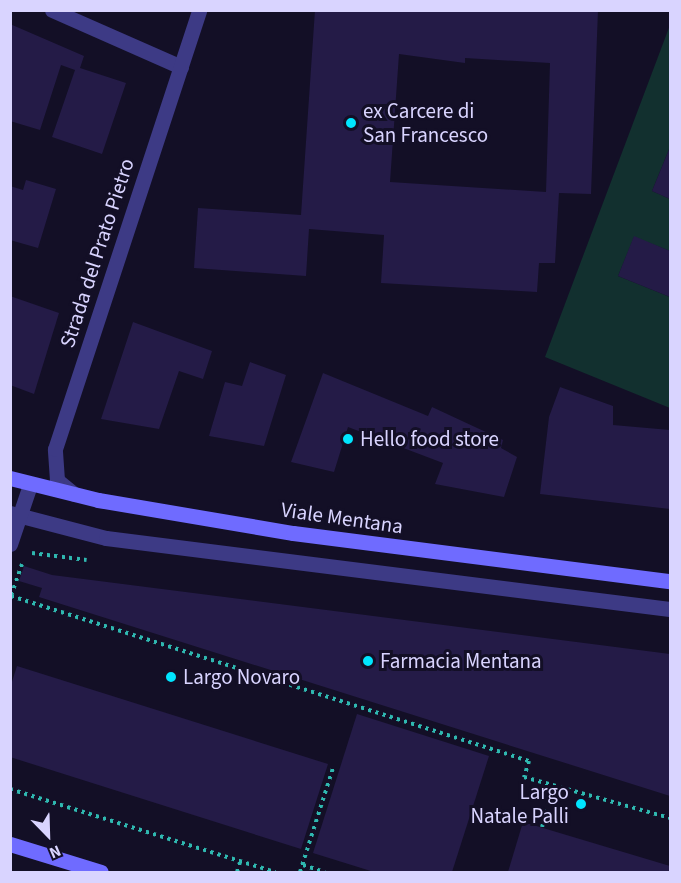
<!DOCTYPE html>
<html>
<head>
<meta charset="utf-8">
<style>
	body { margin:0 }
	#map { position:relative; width:681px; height:883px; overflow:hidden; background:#130f26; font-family:"Source Sans 3",sans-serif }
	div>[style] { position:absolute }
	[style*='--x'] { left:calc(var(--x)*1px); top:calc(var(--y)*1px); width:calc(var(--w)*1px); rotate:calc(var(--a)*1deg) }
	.green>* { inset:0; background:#12302f }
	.building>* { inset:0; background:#241b47 }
	.path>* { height:4px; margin-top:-2px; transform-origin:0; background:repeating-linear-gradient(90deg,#2fb8b0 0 3px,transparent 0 7.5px) }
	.lane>* { height:15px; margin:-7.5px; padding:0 7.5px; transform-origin:7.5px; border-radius:7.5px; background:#3d3a85 }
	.street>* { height:15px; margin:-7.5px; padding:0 7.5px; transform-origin:7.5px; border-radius:7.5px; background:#3d3a85 }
	.secondary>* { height:15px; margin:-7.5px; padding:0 7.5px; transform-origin:7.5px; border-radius:7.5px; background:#6f6bff }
	.dots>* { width:16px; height:16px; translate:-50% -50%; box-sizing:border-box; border:3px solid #130f26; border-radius:50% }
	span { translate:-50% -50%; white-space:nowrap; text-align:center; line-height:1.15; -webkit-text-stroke:6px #130f26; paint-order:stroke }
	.poi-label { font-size:21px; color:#d9d4ff }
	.left { translate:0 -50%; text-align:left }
	.right { translate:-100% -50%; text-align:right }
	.street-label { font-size:21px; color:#d9d4ff }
	.frame { position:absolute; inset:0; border:12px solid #d9d4ff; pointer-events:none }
	.north { position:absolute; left:18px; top:805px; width:60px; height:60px; -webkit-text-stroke:4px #130f26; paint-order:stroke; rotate:157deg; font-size:16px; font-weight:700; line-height:24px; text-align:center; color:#d9d4ff }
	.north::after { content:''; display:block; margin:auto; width:21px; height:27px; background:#d9d4ff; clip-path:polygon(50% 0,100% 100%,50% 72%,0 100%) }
</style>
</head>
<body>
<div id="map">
	<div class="green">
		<i style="clip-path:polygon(670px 25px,670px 147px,652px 191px,670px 199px,670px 251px,634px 237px,618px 276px,670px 297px,670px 408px,545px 357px)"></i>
	</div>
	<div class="building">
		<i style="clip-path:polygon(evenodd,315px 10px,598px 10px,591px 194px,559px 193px,555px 263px,539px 263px,537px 292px,381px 283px,384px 235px,309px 229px,306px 276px,194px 268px,198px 208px,301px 215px,315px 10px,399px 54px,465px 63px,465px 58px,550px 63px,546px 192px,390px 182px,399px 54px)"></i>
		<i style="clip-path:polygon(10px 24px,84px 56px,80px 68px,126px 83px,102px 154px,52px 137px,75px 70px,61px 65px,40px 130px,10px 121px)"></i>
		<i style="clip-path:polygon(670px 147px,670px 199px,652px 191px)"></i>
		<i style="clip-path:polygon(26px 180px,56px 189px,38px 248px,10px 240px,10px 186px,23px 190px)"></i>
		<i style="clip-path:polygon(634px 236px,670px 251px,670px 297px,618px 276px)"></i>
		<i style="clip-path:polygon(10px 296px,59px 313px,34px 394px,10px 385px)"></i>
		<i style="clip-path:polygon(133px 322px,212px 351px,203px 379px,179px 371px,159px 429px,101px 419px)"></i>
		<i style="clip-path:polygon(250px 362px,286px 375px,264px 446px,209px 436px,225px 382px,242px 386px)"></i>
		<i style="clip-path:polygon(323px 373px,428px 416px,432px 407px,503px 440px,501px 448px,517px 457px,504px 497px,435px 484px,443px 463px,348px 427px,334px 472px,291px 462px)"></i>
		<i style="clip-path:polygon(560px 387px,613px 406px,613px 425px,670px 430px,670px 509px,540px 494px,549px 417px)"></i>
		<i style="clip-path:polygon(24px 566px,52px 575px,670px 654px,670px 796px,39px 597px,42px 588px,19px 581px)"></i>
		<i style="clip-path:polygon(17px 666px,328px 764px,301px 849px,10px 757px,10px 688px)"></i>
		<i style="clip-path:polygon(357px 714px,489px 756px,452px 872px,374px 872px,313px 853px)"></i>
		<i style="clip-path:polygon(523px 822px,670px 866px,670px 872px,508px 872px)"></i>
	</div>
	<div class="path">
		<i style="--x:32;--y:553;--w:55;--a:7.3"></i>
		<i style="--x:22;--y:564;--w:34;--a:109"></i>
		<i style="--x:11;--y:596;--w:544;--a:17.67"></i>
		<i style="--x:529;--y:761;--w:17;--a:107"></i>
		<i style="--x:524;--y:777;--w:152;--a:15.7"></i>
		<i style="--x:10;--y:789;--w:278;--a:17.4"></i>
		<i style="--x:542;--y:827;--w:43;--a:-72.4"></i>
		<i style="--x:303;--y:865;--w:23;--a:18"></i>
		<i style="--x:237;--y:872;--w:10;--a:-73"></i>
		<i style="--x:300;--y:872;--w:112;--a:-72.4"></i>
	</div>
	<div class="lane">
		<i style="--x:10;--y:513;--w:99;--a:14.6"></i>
		<i style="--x:106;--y:538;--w:568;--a:7.18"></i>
		<i style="--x:10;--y:544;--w:62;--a:-71.3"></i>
	</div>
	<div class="street">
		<i style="--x:52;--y:10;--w:141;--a:23.8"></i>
		<i style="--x:74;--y:494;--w:22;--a:-141"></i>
		<i style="--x:57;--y:480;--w:31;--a:-94"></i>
		<i style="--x:55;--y:449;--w:462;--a:-71.8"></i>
	</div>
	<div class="secondary">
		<i style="--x:10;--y:478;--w:91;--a:14"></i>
		<i style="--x:98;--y:500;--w:198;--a:9.6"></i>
		<i style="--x:293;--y:533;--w:380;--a:7.3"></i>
		<i style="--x:10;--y:844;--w:95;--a:17.1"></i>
	</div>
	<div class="dots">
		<i style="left:351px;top:123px;background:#00e5ff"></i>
		<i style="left:348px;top:439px;background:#00e5ff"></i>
		<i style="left:368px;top:661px;background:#00e5ff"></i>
		<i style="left:171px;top:677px;background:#00e5ff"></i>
		<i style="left:581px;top:804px;background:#00e5ff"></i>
	</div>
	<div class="poi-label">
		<span class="left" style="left:363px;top:123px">ex Carcere di<br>San Francesco</span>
		<span class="left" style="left:360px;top:439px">Hello food store</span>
		<span class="left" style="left:380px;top:661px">Farmacia Mentana</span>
		<span class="left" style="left:183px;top:677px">Largo Novaro</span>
		<span class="right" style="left:569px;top:804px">Largo<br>Natale Palli</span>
	</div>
	<div class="street-label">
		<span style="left:97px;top:253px;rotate:-72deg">Strada del Prato Pietro</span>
		<span style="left:342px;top:518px;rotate:8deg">Viale Mentana</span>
	</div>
	<div class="frame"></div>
	<div class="north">N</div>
</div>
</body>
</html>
